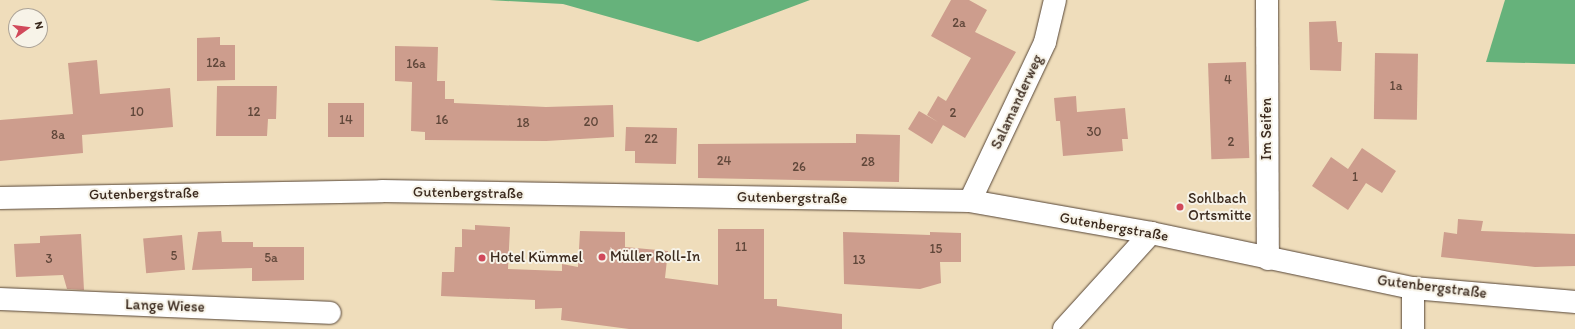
<!DOCTYPE html>
<html>
<head>
<meta charset="utf-8">
<style>
	body { margin:0 }
	#map { position:relative; width:1575px; height:329px; overflow:hidden; background:#efddbb; font-family:Itim,sans-serif }
	div>[style] { position:absolute }
	[style*='--x'] { left:calc(var(--x)*1px); top:calc(var(--y)*1px); width:calc(var(--w)*1px); rotate:calc(var(--a)*1deg) }
	.forest>* { inset:0; background:#66b27b }
	.building>* { inset:0; background:#cd9d8d; transform-origin:0 0 }
	.roads { filter:drop-shadow(0 0 1px #564536) drop-shadow(0 0 1px #564536) }
	.minor>* { height:22px; margin:-11px; padding:0 11px; transform-origin:11px; border-radius:11px; background:#fff }
	.dots>* { width:11px; height:11px; translate:-50% -50%; box-sizing:border-box; border:2px solid #f7f3e8; border-radius:50% }
	span { translate:-50% -50%; white-space:nowrap; text-align:center; line-height:1.15; -webkit-text-stroke:4px #f7f3e8; paint-order:stroke }
	.number-label { font-size:13px; color:#60473a }
	.number-label span { -webkit-text-stroke-width:0 }
	.street-label { font-size:15px; color:#3b2a1e }
	.poi-label { font-size:15px; color:#3b2a1e }
	.left { translate:0 -50%; text-align:left }
	.north { position:absolute; left:8px; top:8px; width:40px; height:40px; box-sizing:border-box; background:#f7f3e8; border:1px solid #aca397; border-radius:50%; rotate:76deg; font-size:11px; font-weight:700; line-height:16px; text-align:center; color:#3b2a1e }
	.north::after { content:''; display:block; margin:auto; width:14px; height:18px; background:#d1495b; clip-path:polygon(50% 0,100% 100%,50% 72%,0 100%) }
</style>
</head>
<body>
<div id="map">
	<div class="forest">
		<i style="clip-path:polygon(489px 0,810px 0,698px 42px,563px 4px)"></i>
		<i style="clip-path:polygon(1505px 0,1575px 0,1575px 64px,1486px 62px)"></i>
	</div>
	<div class="building">
		<i style="clip-path:polygon(951px 0,969px 0,987px 10px,975px 32px,1016px 52px,965px 138px,943px 125px,932px 144px,908px 129px,919px 111px,938px 122px,927px 115px,938px 96px,946px 101px,971px 58px,931px 36px)"></i>
		<i style="clip-path:polygon(1336px 21px,1338px 42px,1342px 42px,1341px 71px,1310px 70px,1309px 22px)"></i>
		<i style="clip-path:polygon(220px 37px,220px 45px,235px 45px,235px 80px,197px 81px,197px 38px)"></i>
		<i style="clip-path:polygon(395px 46px,438px 47px,437px 81px,445px 81px,445px 99px,454px 99px,454px 103px,546px 107px,613px 105px,614px 137px,546px 141px,425px 140px,425px 132px,411px 131px,412px 82px,395px 81px)"></i>
		<i style="left:1375px;top:53px;width:43px;height:66px;rotate:1deg"></i>
		<i style="clip-path:polygon(97px 60px,100px 94px,170px 88px,173px 127px,82px 135px,83px 153px,0 161px,0 120px,73px 114px,68px 63px)"></i>
		<i style="left:1246px;top:62px;width:96px;height:38px;rotate:88deg"></i>
		<i style="clip-path:polygon(217px 86px,277px 86px,276px 119px,268px 119px,267px 136px,216px 136px)"></i>
		<i style="clip-path:polygon(1076px 96px,1077px 112px,1125px 108px,1128px 139px,1122px 139px,1123px 151px,1063px 156px,1060px 121px,1056px 121px,1054px 98px)"></i>
		<i style="left:328px;top:103px;width:36px;height:34px"></i>
		<i style="clip-path:polygon(626px 127px,677px 128px,676px 164px,635px 163px,635px 151px,625px 151px)"></i>
		<i style="clip-path:polygon(856px 134px,900px 135px,899px 182px,698px 178px,698px 144px,856px 143px)"></i>
		<i style="clip-path:polygon(1362px 148px,1396px 171px,1382px 193px,1366px 183px,1348px 210px,1312px 186px,1331px 157px,1348px 169px)"></i>
		<i style="clip-path:polygon(1458px 219px,1483px 221px,1481px 231px,1575px 234px,1575px 266px,1535px 267px,1441px 257px,1444px 232px,1457px 234px)"></i>
		<i style="clip-path:polygon(475px 225px,510px 227px,508px 269px,562px 271px,562px 264px,578px 267px,580px 231px,625px 232px,625px 247px,668px 251px,665px 278px,718px 285px,718px 229px,764px 229px,764px 299px,777px 299px,777px 306px,842px 314px,842px 329px,629px 329px,561px 320px,562px 308px,535px 309px,535px 300px,441px 296px,442px 272px,454px 272px,455px 247px,462px 247px,462px 229px,475px 230px)"></i>
		<i style="clip-path:polygon(221px 231px,222px 242px,253px 242px,253px 247px,304px 247px,304px 280px,252px 281px,252px 268px,192px 270px,198px 232px)"></i>
		<i style="clip-path:polygon(843px 232px,930px 235px,930px 232px,961px 233px,961px 262px,940px 262px,941px 283px,920px 289px,844px 284px)"></i>
		<i style="clip-path:polygon(81px 234px,84px 290px,67px 289px,63px 275px,16px 277px,14px 244px,40px 243px,40px 236px)"></i>
		<i style="left:182px;top:235px;width:35px;height:39px;rotate:85deg"></i>
	</div>
	<div class="roads">
		<div class="minor">
			<i style="--x:1267;--y:0;--w:259;--a:89.8"></i>
			<i style="--x:0;--y:198;--w:382;--a:-1"></i>
			<i style="--x:382;--y:191;--w:588;--a:0.97"></i>
			<i style="--x:970;--y:201;--w:184;--a:10"></i>
			<i style="--x:1151;--y:233;--w:268;--a:11.9"></i>
			<i style="--x:1413;--y:288;--w:163;--a:4.9"></i>
			<i style="--x:970;--y:201;--w:176;--a:-64.7"></i>
			<i style="--x:1045;--y:42;--w:43;--a:-76.6"></i>
			<i style="--x:1413;--y:288;--w:41;--a:90"></i>
			<i style="--x:0;--y:299;--w:330;--a:2.4"></i>
			<i style="--x:1064;--y:329;--w:130;--a:-47.8"></i>
		</div>
	</div>
	<div class="dots">
		<i style="left:1180px;top:207px;background:#d1495b"></i>
		<i style="left:602px;top:257px;background:#d1495b"></i>
		<i style="left:482px;top:258px;background:#d1495b"></i>
	</div>
	<div class="number-label">
		<span style="left:959px;top:23px">2a</span>
		<span style="left:216px;top:63px">12a</span>
		<span style="left:416px;top:64px">16a</span>
		<span style="left:1228px;top:80px">4</span>
		<span style="left:1396px;top:86px">1a</span>
		<span style="left:137px;top:112px">10</span>
		<span style="left:254px;top:112px">12</span>
		<span style="left:953px;top:113px">2</span>
		<span style="left:346px;top:120px">14</span>
		<span style="left:442px;top:120px">16</span>
		<span style="left:591px;top:122px">20</span>
		<span style="left:523px;top:123px">18</span>
		<span style="left:1094px;top:132px">30</span>
		<span style="left:58px;top:135px">8a</span>
		<span style="left:651px;top:139px">22</span>
		<span style="left:1231px;top:142px">2</span>
		<span style="left:724px;top:161px">24</span>
		<span style="left:868px;top:162px">28</span>
		<span style="left:799px;top:167px">26</span>
		<span style="left:1355px;top:177px">1</span>
		<span style="left:741px;top:247px">11</span>
		<span style="left:936px;top:249px">15</span>
		<span style="left:174px;top:256px">5</span>
		<span style="left:271px;top:258px">5a</span>
		<span style="left:49px;top:259px">3</span>
		<span style="left:859px;top:260px">13</span>
	</div>
	<div class="street-label">
		<span style="left:1017px;top:102px;rotate:-65deg">Salamanderweg</span>
		<span style="left:1267px;top:129px;rotate:-90deg">Im Seifen</span>
		<span style="left:468px;top:193px;rotate:1deg">Gutenbergstraße</span>
		<span style="left:144px;top:194px;rotate:-1deg">Gutenbergstraße</span>
		<span style="left:792px;top:198px;rotate:1deg">Gutenbergstraße</span>
		<span style="left:1114px;top:227px;rotate:10deg">Gutenbergstraße</span>
		<span style="left:1432px;top:287px;rotate:7deg">Gutenbergstraße</span>
		<span style="left:165px;top:306px;rotate:2deg">Lange Wiese</span>
	</div>
	<div class="poi-label">
		<span class="left" style="left:1188px;top:207px">Sohlbach<br>Ortsmitte</span>
		<span class="left" style="left:610px;top:257px">Müller Roll-In</span>
		<span class="left" style="left:490px;top:258px">Hotel Kümmel</span>
	</div>
	<div class="north">N</div>
</div>
</body>
</html>
